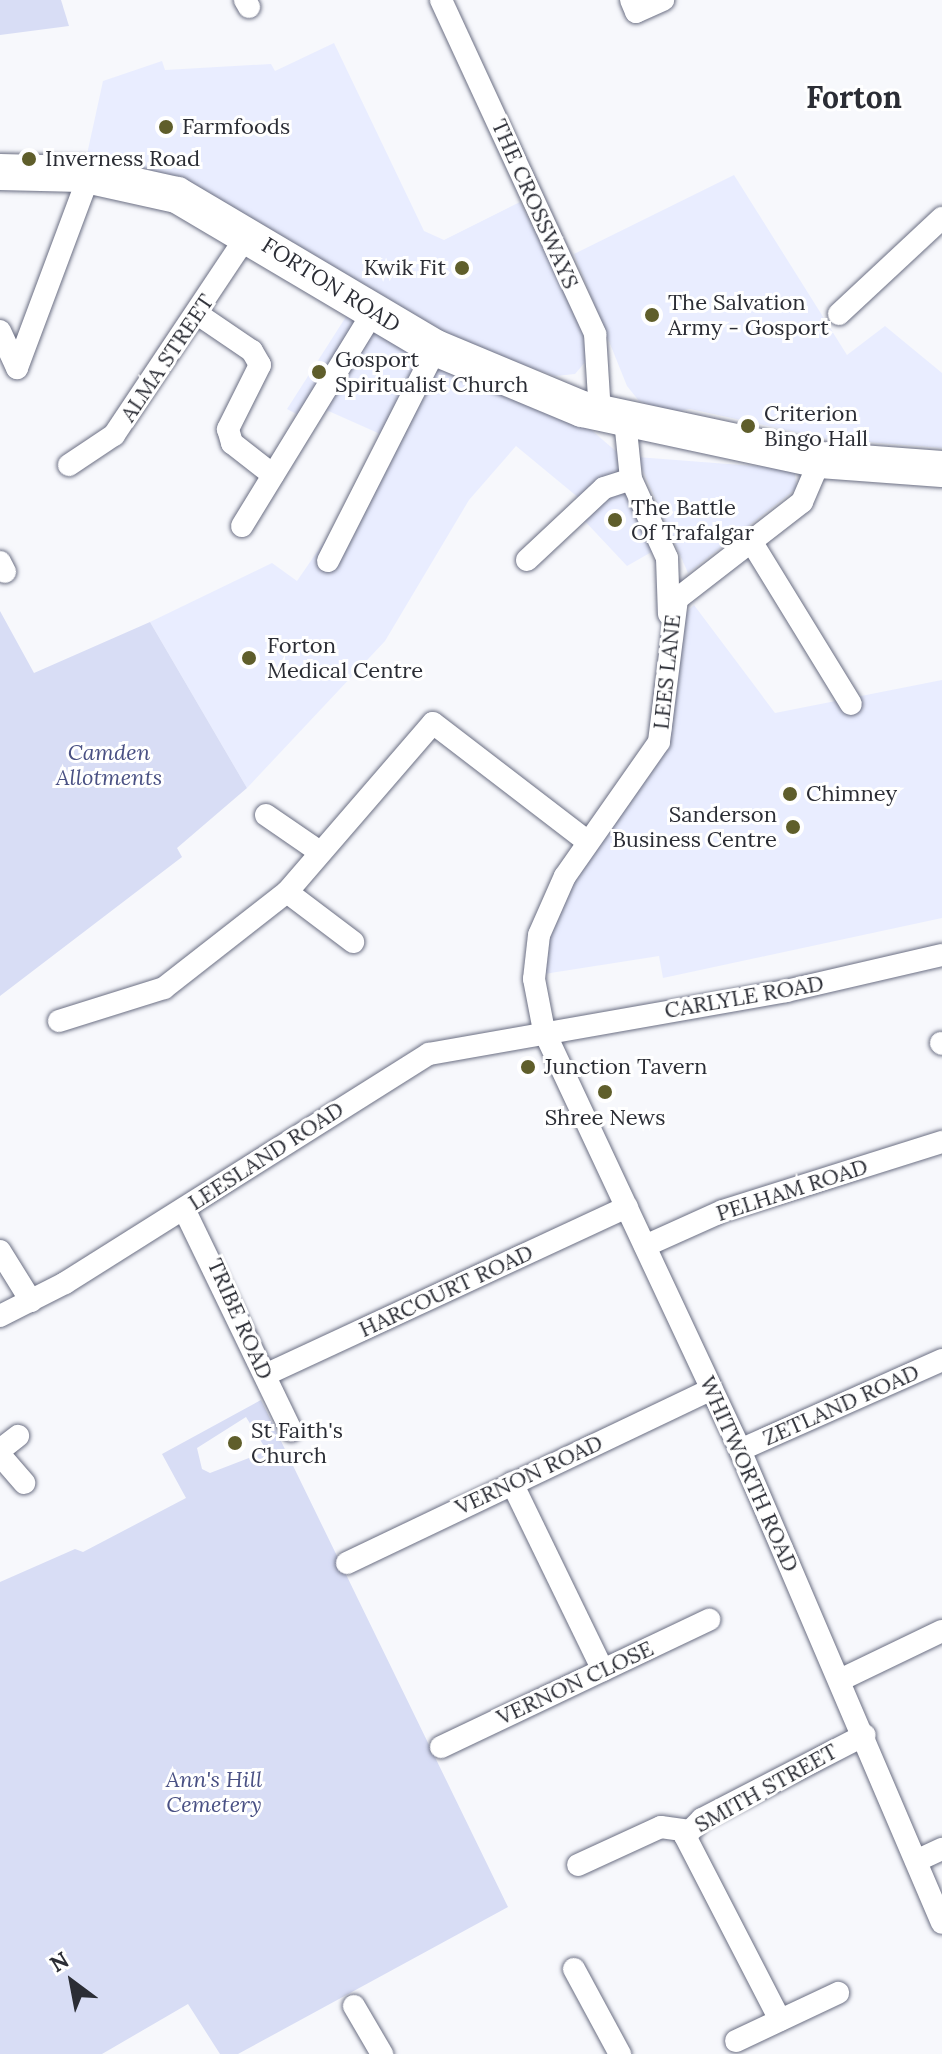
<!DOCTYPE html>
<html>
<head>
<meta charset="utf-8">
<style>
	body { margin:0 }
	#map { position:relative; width:942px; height:2054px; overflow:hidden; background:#f7f8fc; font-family:Lora,serif }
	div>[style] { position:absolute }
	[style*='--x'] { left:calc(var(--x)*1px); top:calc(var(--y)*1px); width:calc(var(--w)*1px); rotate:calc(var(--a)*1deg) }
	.built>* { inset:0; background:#e9edff }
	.green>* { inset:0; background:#d8ddf5 }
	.roads { filter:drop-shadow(0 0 2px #6b6f83) drop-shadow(0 0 2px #6b6f83) }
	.street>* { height:22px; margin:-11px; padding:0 11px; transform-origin:11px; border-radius:11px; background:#fff }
	.primary>* { height:36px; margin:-18px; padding:0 18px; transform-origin:18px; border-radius:18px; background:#fff }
	.dots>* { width:22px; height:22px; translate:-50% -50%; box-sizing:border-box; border:4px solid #fff; border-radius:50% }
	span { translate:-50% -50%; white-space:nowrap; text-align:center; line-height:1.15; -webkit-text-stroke:6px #fff; paint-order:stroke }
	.poi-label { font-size:22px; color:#2b2d35 }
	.left { translate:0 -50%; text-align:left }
	.right { translate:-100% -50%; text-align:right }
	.street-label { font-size:22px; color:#2b2d35 }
	.park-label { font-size:22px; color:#4a5184; font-style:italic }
	.district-label { font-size:30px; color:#2b2d35; font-weight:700 }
	.north { position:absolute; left:32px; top:1942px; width:80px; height:80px; -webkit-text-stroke:6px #fff; paint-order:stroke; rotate:328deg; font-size:22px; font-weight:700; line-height:32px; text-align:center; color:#2b2d35 }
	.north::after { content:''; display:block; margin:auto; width:28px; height:36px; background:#2b2d35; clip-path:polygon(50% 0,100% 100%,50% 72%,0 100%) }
</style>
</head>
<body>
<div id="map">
	<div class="built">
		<i style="clip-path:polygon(334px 43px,424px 231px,444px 240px,520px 202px,586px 334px,587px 360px,575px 374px,555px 376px,462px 344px,182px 180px,86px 159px,103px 81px,162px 61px,165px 70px,271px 64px,275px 71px)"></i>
		<i style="clip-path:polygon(734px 175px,847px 355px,885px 326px,942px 373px,942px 448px,828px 439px,690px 409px,673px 412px,639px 401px,627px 386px,574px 254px)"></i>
		<i style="clip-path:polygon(349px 312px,581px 421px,618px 453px,655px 550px,627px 566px,581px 517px,591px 508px,516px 446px,469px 500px,385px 641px,247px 788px,150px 622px,272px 563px,297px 581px,341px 517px,387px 437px,324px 409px,302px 417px,287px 409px)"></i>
		<i style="clip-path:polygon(637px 457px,794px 469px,797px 488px,688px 573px)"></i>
		<i style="clip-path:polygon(694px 605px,775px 713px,942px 680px,942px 918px,663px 978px,659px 956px,544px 974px,547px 945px,573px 884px,667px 745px,682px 616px)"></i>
	</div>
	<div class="green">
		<i style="clip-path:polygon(0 0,61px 0,69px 26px,0 35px)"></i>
		<i style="clip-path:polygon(0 611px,34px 673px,150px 622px,247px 788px,177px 848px,182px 857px,0 996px)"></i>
		<i style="clip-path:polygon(evenodd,261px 1400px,508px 1907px,238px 2054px,220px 2054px,188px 2004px,102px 2054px,0 2054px,0 1582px,75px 1549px,83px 1552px,186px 1498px,162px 1454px,261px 1400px,246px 1417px,267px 1451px,210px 1473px,202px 1469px,197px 1448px,246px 1417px)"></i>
	</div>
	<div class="roads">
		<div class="street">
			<i style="--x:245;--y:0;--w:8;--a:60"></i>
			<i style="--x:441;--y:0;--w:368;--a:65.2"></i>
			<i style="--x:595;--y:334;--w:80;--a:86.4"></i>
			<i style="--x:631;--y:0;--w:13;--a:67"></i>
			<i style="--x:636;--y:12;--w:30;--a:-24"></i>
			<i style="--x:839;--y:314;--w:141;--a:-43"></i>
			<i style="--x:199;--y:315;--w:64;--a:34.2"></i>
			<i style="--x:252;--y:351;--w:16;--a:60"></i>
			<i style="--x:260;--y:365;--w:72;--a:116.6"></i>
			<i style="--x:228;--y:429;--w:15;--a:74"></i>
			<i style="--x:232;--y:443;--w:52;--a:38"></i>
			<i style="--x:0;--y:331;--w:41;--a:65.3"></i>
			<i style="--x:17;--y:368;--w:206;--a:-69.5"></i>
			<i style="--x:625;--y:420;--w:59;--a:84.2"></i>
			<i style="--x:631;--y:479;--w:87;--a:65.5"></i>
			<i style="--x:667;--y:558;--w:56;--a:88"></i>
			<i style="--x:820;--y:460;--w:46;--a:113.2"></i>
			<i style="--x:802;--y:502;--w:158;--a:142.2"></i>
			<i style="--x:677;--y:599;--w:144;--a:97.2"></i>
			<i style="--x:659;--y:742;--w:164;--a:125"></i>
			<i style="--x:565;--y:876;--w:64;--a:113.8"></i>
			<i style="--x:539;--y:935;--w:44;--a:96.5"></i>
			<i style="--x:534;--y:979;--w:53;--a:79.1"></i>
			<i style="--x:544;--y:1031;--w:463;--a:64.9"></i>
			<i style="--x:740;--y:1450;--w:514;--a:66.87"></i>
			<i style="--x:69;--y:465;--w:54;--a:-33.7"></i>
			<i style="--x:114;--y:435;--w:242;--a:-56.3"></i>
			<i style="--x:242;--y:526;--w:251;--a:-58.5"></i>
			<i style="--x:751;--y:541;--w:191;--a:58.5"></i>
			<i style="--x:527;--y:560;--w:105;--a:-43.1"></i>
			<i style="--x:604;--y:488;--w:28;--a:-18"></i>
			<i style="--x:328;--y:561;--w:239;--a:-63.1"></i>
			<i style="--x:0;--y:562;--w:11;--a:63"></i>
			<i style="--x:266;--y:815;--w:62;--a:34.5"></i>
			<i style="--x:287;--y:892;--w:83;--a:37.1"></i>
			<i style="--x:59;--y:1021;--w:110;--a:-17.4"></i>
			<i style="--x:164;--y:988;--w:156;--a:-38"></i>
			<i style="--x:287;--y:892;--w:223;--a:-49.2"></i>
			<i style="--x:433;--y:723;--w:195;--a:37.5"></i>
			<i style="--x:941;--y:1043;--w:1;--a:45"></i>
			<i style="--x:184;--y:1209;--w:246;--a:64.2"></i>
			<i style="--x:645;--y:1246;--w:85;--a:-24.2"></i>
			<i style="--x:723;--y:1211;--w:230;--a:-17.5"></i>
			<i style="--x:0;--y:1251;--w:59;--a:58.2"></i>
			<i style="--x:0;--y:1316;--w:73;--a:-26.9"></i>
			<i style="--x:65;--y:1283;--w:430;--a:-32.2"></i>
			<i style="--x:429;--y:1054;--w:363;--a:-10"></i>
			<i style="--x:786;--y:991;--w:160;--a:-13"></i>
			<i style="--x:265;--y:1375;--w:399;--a:-24.9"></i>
			<i style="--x:0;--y:1450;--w:23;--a:-38"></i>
			<i style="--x:740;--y:1450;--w:221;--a:-24"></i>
			<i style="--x:0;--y:1455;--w:37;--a:49"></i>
			<i style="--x:512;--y:1483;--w:208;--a:64.1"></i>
			<i style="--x:347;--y:1563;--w:404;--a:-25.5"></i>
			<i style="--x:840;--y:1680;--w:113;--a:-25.7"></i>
			<i style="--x:441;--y:1747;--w:297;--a:-25.4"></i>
			<i style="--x:916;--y:1861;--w:29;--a:-25"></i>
			<i style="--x:578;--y:1865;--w:91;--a:-24.6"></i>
			<i style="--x:661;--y:1827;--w:27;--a:8"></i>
			<i style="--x:574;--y:1969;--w:97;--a:61.6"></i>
			<i style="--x:354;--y:2006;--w:56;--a:59.7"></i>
			<i style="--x:780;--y:2020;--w:207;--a:-117.3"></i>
			<i style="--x:685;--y:1836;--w:24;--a:-45"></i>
			<i style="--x:702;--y:1819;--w:183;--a:-27.3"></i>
			<i style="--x:736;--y:2041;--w:113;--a:-25.2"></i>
		</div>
		<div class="primary">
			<i style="--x:0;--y:172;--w:82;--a:1.4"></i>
			<i style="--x:82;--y:174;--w:97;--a:12.5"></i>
			<i style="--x:177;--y:195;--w:301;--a:30.6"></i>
			<i style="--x:436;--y:348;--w:158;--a:22.7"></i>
			<i style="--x:582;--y:409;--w:243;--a:12.1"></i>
			<i style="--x:820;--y:460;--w:122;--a:4.2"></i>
		</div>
	</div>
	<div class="dots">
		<i style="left:166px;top:127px;background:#5f5e2b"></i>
		<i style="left:29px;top:159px;background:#5f5e2b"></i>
		<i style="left:462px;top:268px;background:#5f5e2b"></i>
		<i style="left:652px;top:315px;background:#5f5e2b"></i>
		<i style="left:319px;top:372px;background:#5f5e2b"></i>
		<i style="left:748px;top:426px;background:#5f5e2b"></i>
		<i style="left:615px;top:520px;background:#5f5e2b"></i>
		<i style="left:249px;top:658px;background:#5f5e2b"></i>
		<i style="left:790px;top:794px;background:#5f5e2b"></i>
		<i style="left:793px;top:827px;background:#5f5e2b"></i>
		<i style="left:528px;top:1067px;background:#5f5e2b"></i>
		<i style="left:605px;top:1092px;background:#5f5e2b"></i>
		<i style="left:235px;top:1443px;background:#5f5e2b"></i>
	</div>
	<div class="poi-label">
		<span class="left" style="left:182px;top:127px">Farmfoods</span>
		<span class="left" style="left:45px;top:159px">Inverness Road</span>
		<span class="right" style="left:446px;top:268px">Kwik Fit</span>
		<span class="left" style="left:668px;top:315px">The Salvation<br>Army - Gosport</span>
		<span class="left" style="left:335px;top:372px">Gosport<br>Spiritualist Church</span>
		<span class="left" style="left:764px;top:426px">Criterion<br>Bingo Hall</span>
		<span class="left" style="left:631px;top:520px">The Battle<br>Of Trafalgar</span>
		<span class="left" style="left:267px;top:658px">Forton<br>Medical Centre</span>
		<span class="left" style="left:806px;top:794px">Chimney</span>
		<span class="right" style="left:777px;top:827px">Sanderson<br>Business Centre</span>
		<span class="left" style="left:544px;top:1067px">Junction Tavern</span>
		<span style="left:605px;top:1118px">Shree News</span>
		<span class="left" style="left:251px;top:1443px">St Faith's<br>Church</span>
	</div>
	<div class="street-label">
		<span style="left:535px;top:204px;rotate:66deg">THE CROSSWAYS</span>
		<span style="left:331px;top:285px;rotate:32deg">FORTON ROAD</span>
		<span style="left:167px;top:358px;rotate:-56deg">ALMA STREET</span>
		<span style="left:667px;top:672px;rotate:-84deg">LEES LANE</span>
		<span style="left:744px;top:997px;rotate:-10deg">CARLYLE ROAD</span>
		<span style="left:266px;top:1156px;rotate:-33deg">LEESLAND ROAD</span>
		<span style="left:792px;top:1190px;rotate:-18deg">PELHAM ROAD</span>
		<span style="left:446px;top:1291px;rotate:-25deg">HARCOURT ROAD</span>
		<span style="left:240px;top:1319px;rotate:66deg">TRIBE ROAD</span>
		<span style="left:841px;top:1405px;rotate:-24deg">ZETLAND ROAD</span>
		<span style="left:749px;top:1474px;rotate:66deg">WHITWORTH ROAD</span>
		<span style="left:529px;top:1475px;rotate:-25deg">VERNON ROAD</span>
		<span style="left:575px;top:1683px;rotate:-25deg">VERNON CLOSE</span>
		<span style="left:766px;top:1788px;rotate:-29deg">SMITH STREET</span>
	</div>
	<div class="park-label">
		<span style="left:109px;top:765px">Camden<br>Allotments</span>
		<span style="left:214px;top:1792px">Ann's Hill<br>Cemetery</span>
	</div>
	<div class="district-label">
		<span style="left:854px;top:97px">Forton</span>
	</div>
	<div class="north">N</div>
</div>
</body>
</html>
